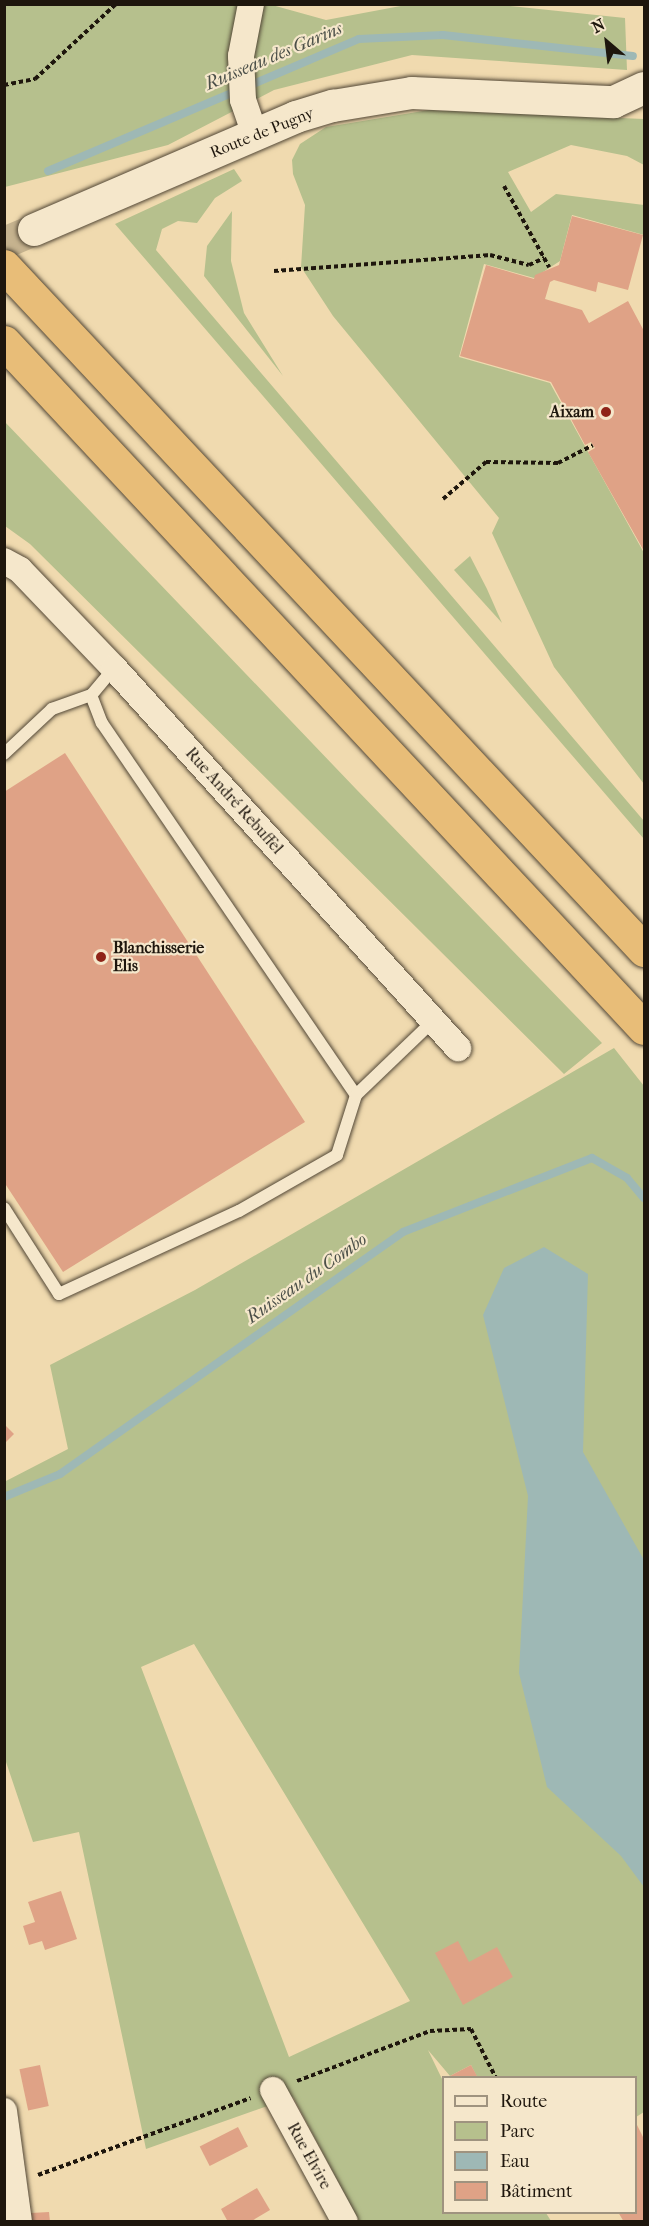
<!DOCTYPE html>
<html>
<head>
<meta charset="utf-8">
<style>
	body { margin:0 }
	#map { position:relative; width:649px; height:2226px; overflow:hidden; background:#f0daaf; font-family:"IM FELL French Canon",serif }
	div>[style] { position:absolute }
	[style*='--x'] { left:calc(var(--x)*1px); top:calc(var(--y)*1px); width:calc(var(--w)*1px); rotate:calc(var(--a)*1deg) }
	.green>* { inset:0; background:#b6c08d }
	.water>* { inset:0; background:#9eb8b5 }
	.stream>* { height:8px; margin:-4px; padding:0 4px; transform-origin:4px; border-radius:4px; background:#9eb8b5 }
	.building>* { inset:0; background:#dfa286; transform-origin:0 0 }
	.tertiary-tunnel>* { height:32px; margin-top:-16px; transform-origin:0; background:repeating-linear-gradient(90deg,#c6b38f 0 32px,transparent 0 48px) }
	.path>* { height:4px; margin-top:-2px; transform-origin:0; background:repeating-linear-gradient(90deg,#1e160d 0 4.5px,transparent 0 7.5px) }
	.roads { filter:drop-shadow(0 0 2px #524736) drop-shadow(0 0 2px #524736) }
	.service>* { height:12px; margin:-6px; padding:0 6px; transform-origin:6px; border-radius:6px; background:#f5e7cb }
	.minor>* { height:26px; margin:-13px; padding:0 13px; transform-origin:13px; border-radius:13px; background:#f5e7cb }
	.tertiary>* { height:32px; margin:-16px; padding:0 16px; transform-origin:16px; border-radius:16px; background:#f5e7cb }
	.motorway>* { height:33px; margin:-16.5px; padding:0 16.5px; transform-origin:16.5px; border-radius:16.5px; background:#e8bd78 }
	.dots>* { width:16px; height:16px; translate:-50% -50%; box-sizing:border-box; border:3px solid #f5e7cb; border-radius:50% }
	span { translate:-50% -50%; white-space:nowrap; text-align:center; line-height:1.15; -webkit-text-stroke:4.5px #f5e7cb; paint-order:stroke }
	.street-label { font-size:16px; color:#1e160d }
	.poi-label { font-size:16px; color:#1e160d; font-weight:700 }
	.right { translate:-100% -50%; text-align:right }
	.left { translate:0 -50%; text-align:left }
	.water-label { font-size:18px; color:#4b4f48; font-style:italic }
	.frame { position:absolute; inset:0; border:6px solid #1e160d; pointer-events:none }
	.legend { position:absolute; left:442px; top:2076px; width:195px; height:138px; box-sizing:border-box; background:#f5e7cb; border:2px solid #9f937f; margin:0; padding:8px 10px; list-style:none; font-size:18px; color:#1e160d }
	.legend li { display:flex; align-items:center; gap:12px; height:30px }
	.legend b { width:30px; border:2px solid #9f937f }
	.north { position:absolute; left:577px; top:12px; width:60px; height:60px; -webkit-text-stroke:4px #f5e7cb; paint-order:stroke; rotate:332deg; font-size:16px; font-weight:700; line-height:24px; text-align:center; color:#1e160d }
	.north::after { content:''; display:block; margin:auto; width:21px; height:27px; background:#1e160d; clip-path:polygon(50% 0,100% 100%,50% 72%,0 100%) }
</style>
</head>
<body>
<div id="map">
	<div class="green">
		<i style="clip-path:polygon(491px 4px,625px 18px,627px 70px,412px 55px,274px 90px,168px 145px,5px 187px,5px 5px,272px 5px,326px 20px,406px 5px)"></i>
		<i style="clip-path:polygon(429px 110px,644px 119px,644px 165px,627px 156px,571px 145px,508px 172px,531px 212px,556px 194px,644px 205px,644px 235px,572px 215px,560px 261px,534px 278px,484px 264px,459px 357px,550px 383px,644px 553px,644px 784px,554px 667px,492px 533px,499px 518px,333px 316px,301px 267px,305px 205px,293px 174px,292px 160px,300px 144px,326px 127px)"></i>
		<i style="clip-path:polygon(234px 169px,242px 181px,215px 198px,197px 223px,178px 221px,162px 229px,156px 250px,644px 821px,644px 839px,115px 224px)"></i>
		<i style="clip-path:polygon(232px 211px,231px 261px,244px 313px,283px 376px,204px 276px,207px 246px)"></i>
		<i style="clip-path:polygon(4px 421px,356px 789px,602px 1043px,564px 1074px,30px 544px,5px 526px)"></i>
		<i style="clip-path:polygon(470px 556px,487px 589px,502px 623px,454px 570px)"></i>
		<i style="clip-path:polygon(evenodd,614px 1048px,644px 1086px,644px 2112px,636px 2117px,636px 2078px,477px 2077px,471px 2065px,450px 2076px,428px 2050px,443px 2081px,444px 2212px,546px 2213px,551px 2221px,359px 2221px,293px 2097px,146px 2149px,79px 1832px,33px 1842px,5px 1759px,4px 1482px,68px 1449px,50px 1365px,195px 1290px,614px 1048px,194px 1644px,410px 2001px,289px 2057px,141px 1667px,194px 1644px)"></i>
	</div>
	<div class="water">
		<i style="clip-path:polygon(544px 1247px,588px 1274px,583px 1452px,644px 1560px,644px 1887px,621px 1856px,547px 1787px,519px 1673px,528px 1496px,483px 1315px,504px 1268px)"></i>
	</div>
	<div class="stream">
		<i style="--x:48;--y:171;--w:338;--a:-23"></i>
		<i style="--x:359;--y:39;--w:84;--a:-2.7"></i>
		<i style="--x:443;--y:35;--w:191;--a:6.3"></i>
		<i style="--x:4;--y:1497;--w:61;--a:-22.3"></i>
		<i style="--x:60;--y:1474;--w:420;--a:-35.2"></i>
		<i style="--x:403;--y:1232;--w:203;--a:-21.4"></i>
		<i style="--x:592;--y:1158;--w:40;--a:29.7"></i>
		<i style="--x:627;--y:1178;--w:26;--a:50"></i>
	</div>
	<div class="building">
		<i style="clip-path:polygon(572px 216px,643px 235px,628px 290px,598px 282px,596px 292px,554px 280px,550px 282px,545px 299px,582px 310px,589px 323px,628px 301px,644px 331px,644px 551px,588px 452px,595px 448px,591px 442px,585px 445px,551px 382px,460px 356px,486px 265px,534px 279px,535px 275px,559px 265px)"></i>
		<i style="clip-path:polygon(65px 753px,305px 1122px,63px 1272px,4px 1182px,4px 792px)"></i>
		<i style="clip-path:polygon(4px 1424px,14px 1434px,4px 1444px)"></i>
		<i style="clip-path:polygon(61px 1891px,77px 1939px,45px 1950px,42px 1941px,29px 1945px,23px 1926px,35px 1922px,28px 1902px)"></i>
		<i style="clip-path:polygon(458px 1941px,469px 1962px,497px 1947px,513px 1977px,463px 2005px,435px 1953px)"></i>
		<i style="left:40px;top:2065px;width:42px;height:21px;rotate:78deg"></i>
		<i style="clip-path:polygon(471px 2065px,478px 2078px,451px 2078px,450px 2076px)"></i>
		<i style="clip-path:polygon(636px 2123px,644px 2139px,644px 2222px,624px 2222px,618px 2212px,636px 2212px)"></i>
		<i style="left:238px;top:2127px;width:22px;height:43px;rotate:63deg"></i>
		<i style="clip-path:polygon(257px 2188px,270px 2210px,250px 2222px,228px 2222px,221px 2209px)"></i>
		<i style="clip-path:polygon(49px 2212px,50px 2222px,32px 2222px,31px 2213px)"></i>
	</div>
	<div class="tertiary-tunnel">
		<i style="--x:4;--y:243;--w:33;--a:-23"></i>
	</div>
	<div class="path">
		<i style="--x:4;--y:85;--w:32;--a:-11"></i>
		<i style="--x:35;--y:79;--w:110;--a:-42.8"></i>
		<i style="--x:504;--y:186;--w:93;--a:60.9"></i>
		<i style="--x:274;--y:271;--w:217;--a:-4.2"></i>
		<i style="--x:490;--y:255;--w:40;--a:14.4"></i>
		<i style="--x:529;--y:265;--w:17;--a:-25"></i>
		<i style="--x:443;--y:499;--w:57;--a:-40.7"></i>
		<i style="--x:486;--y:462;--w:72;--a:0.8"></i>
		<i style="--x:558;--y:463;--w:39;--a:-27"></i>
		<i style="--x:297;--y:2081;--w:142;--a:-20.6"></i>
		<i style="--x:430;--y:2031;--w:41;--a:-2.8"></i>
		<i style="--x:471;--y:2029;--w:55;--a:63"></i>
		<i style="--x:38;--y:2175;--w:226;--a:-19.9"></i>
	</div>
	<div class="roads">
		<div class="service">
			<i style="--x:114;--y:668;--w:35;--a:130"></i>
			<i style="--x:91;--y:695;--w:30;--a:69"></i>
			<i style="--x:102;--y:723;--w:450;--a:55.7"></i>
			<i style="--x:4;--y:754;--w:66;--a:-43.2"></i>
			<i style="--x:52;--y:709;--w:41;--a:-19.7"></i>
			<i style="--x:4;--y:1208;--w:102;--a:57.4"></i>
			<i style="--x:59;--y:1294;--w:198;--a:-24.8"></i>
			<i style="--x:239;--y:1211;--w:113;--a:-29.7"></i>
			<i style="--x:337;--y:1155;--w:63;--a:-72.4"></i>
			<i style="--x:356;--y:1095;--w:105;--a:-43.8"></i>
		</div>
		<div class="minor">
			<i style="--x:251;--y:4;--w:53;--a:100.9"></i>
			<i style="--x:241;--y:56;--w:44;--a:87.4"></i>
			<i style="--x:243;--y:100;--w:36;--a:71"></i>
			<i style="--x:4;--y:561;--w:18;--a:29"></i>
			<i style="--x:20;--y:570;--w:136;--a:46.2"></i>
			<i style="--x:114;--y:668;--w:513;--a:47.85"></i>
			<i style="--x:273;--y:2090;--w:150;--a:61.4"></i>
			<i style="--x:4;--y:2111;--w:112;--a:82.3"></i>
		</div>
		<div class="tertiary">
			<i style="--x:34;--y:230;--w:285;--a:-23.3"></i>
			<i style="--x:296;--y:117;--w:39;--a:-17"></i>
			<i style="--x:333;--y:106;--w:80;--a:-9.3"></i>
			<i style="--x:412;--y:93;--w:202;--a:2.6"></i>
			<i style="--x:614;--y:102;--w:33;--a:-25"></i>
		</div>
		<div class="motorway">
			<i style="--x:4;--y:266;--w:937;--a:46.9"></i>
			<i style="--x:4;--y:342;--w:938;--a:46.99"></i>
		</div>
	</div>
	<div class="dots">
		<i style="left:606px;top:412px;background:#8f2418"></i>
		<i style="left:101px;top:957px;background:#8f2418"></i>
	</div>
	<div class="street-label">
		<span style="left:262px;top:133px;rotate:-22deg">Route de Pugny</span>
		<span style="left:234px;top:801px;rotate:48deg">Rue André Rebuffel</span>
		<span style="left:309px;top:2156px;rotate:61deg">Rue Elvire</span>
	</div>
	<div class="poi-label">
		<span class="right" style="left:594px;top:412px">Aixam</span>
		<span class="left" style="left:113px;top:957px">Blanchisserie<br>Elis</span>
	</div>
	<div class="water-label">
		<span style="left:274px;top:57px;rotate:-23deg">Ruisseau des Garins</span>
		<span style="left:307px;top:1279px;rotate:-35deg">Ruisseau du Combo</span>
	</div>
	<div class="frame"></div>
	<ul class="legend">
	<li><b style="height:8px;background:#f5e7cb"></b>Route</li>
	<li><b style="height:16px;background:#b6c08d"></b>Parc</li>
	<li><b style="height:16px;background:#9eb8b5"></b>Eau</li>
	<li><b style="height:16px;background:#dfa286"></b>Bâtiment</li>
	</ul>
	<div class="north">N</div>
</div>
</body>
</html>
